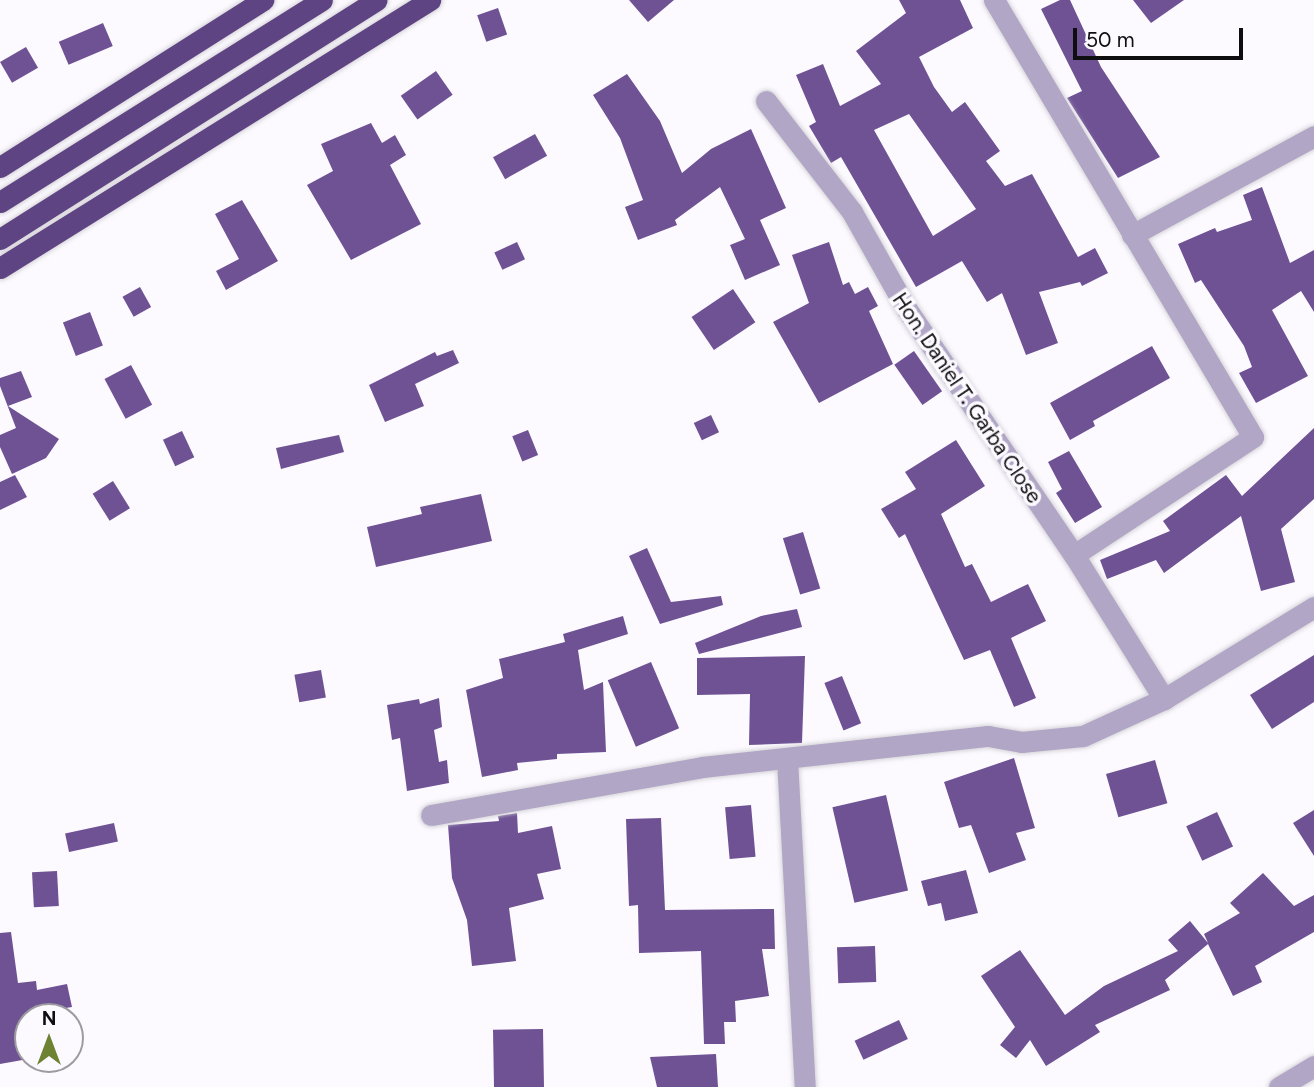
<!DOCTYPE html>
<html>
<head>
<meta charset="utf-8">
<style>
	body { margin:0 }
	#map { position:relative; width:1314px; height:1087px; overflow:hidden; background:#fcfaff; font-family:Figtree,sans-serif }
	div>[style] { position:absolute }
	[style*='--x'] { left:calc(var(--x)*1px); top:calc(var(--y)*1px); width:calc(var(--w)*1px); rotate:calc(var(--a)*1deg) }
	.building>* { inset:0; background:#6e5294; transform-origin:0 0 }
	.roads { filter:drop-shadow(0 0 2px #d6d4d9) drop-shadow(0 0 2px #d6d4d9) }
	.street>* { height:21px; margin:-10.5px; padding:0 10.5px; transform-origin:10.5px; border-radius:10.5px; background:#b1a6c6 }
	.highway>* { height:21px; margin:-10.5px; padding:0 10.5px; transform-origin:10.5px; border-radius:10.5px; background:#5f4484 }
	span { translate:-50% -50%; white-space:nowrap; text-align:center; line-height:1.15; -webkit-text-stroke:7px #fcfaff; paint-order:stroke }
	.street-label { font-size:21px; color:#0e0d0f }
	.north { position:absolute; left:14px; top:1003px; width:70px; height:70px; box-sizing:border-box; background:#fcfaff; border:2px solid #9d9b9f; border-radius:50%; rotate:0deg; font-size:19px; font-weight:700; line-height:28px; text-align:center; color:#0e0d0f }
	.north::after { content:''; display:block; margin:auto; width:24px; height:32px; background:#6e8233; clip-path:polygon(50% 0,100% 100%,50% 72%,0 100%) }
	.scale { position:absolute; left:1073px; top:28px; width:170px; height:32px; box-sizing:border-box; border:4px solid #0e0d0f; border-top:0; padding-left:9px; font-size:21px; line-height:24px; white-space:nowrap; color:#0e0d0f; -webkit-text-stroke:5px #fcfaff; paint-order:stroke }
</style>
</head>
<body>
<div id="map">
	<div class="building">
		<i style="clip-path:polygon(629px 0,674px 0,648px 22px)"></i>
		<i style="clip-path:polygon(evenodd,899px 0,960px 0,973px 28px,919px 57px,934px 87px,952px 112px,965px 102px,1000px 151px,986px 161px,1005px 186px,1032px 174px,1078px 257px,1095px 248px,1108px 273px,1082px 286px,1080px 282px,1039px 292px,1058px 343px,1026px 355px,1002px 293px,987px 302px,962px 261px,916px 287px,841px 157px,831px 163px,809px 126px,816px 122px,796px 75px,823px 64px,840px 106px,881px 84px,856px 51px,906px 13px,899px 0,909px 114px,976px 209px,933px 236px,874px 130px,909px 114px)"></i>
		<i style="clip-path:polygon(1060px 0,1070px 0,1101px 67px,1160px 157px,1118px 178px,1067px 98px,1082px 91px,1041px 9px)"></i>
		<i style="clip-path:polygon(1133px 0,1184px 0,1151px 23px)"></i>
		<i style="left:498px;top:8px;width:28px;height:22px;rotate:71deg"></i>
		<i style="left:103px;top:23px;width:25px;height:48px;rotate:67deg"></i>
		<i style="left:26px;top:47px;width:24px;height:30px;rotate:60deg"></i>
		<i style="left:436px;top:71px;width:29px;height:43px;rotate:55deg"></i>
		<i style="clip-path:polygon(627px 74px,660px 121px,682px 173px,711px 149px,751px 129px,786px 208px,760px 220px,780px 265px,745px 280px,730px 245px,745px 239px,720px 187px,675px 220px,677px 225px,638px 240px,625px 207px,643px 200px,620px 138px,593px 95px)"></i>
		<i style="clip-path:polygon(371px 123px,382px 143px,395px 135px,406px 155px,390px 165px,421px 224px,351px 260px,307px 185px,333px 171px,321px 144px)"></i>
		<i style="left:535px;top:134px;width:25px;height:48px;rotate:61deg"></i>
		<i style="clip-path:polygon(1262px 187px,1290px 263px,1314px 250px,1314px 312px,1301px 291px,1272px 310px,1308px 376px,1256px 403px,1239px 373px,1252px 367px,1244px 346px,1201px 280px,1195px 283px,1178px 244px,1215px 228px,1217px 232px,1252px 220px,1243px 195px)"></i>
		<i style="clip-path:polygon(242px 200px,278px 261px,226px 290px,216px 271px,239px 259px,215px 214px)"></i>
		<i style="left:517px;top:242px;width:19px;height:25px;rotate:65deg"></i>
		<i style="clip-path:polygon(829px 242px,843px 285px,849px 282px,855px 294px,868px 287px,878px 306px,869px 311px,893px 364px,819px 403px,773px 322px,809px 303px,792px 255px)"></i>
		<i style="left:140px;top:287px;width:23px;height:20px;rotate:61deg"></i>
		<i style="left:733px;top:289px;width:40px;height:50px;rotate:56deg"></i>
		<i style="left:90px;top:312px;width:36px;height:29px;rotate:69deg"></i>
		<i style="clip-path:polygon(1152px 346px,1170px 378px,1093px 421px,1095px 426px,1070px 440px,1050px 403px)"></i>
		<i style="clip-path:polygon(453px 350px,459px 363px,415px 384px,424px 406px,385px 422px,369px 385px,435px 352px,437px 356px)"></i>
		<i style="left:914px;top:351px;width:49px;height:24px;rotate:55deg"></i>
		<i style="left:131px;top:365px;width:45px;height:30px;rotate:62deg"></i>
		<i style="clip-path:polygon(21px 371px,32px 397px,8px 406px,59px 439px,46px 458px,12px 474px,0 447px,0 435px,16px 428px,0 386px,0 378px)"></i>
		<i style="left:711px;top:415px;width:19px;height:19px;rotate:65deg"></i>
		<i style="clip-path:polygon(1314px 428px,1314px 499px,1281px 529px,1295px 582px,1261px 591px,1241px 516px,1164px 573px,1156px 560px,1107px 579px,1100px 560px,1170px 531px,1163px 521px,1226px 475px,1242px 496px)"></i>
		<i style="left:528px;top:430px;width:27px;height:17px;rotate:68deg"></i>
		<i style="left:182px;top:431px;width:29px;height:21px;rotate:65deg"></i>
		<i style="clip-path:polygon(339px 435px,344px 452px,281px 469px,276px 448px)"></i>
		<i style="clip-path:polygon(956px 440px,985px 486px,941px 514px,965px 567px,972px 564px,991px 602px,1028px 584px,1046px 621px,1011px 638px,1036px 698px,1014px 707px,990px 650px,964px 660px,905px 534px,899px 538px,881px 509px,916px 489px,905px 472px)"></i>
		<i style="clip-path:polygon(1069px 451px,1102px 507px,1075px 523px,1056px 493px,1062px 489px,1048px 462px)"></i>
		<i style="clip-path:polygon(15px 475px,27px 497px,0 510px,0 482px)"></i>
		<i style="left:113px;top:481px;width:32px;height:24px;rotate:58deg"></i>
		<i style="clip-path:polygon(481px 494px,492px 541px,376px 567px,367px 527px,422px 514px,420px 507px)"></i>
		<i style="left:803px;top:532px;width:59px;height:21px;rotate:73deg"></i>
		<i style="clip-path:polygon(647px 548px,671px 602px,721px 596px,723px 605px,660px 624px,629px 556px)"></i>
		<i style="clip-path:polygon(797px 609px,802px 627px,699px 654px,695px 643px,761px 616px)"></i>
		<i style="clip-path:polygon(623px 616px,628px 634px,578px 650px,584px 690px,603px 682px,606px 752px,557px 754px,557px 759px,517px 763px,518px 770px,482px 777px,466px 690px,503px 678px,499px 659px,565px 642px,563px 634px)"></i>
		<i style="clip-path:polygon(1314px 655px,1314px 702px,1272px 729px,1250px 695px)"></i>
		<i style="clip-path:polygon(805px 656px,802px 743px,749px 745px,750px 694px,697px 695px,697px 658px)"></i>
		<i style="left:651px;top:662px;width:72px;height:47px;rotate:67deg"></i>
		<i style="left:321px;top:670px;width:28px;height:27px;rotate:80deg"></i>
		<i style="left:842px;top:676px;width:51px;height:19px;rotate:68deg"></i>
		<i style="clip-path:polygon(439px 698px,442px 727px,434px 730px,439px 762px,447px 760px,449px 783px,407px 791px,400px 738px,392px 740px,387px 705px,419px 699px,420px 704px)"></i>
		<i style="clip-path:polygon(1014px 758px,1035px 828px,1016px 833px,1026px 860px,989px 873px,971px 825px,959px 828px,944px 782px)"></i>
		<i style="left:1155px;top:760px;width:45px;height:51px;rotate:74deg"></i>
		<i style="left:886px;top:795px;width:98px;height:55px;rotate:77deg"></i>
		<i style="left:751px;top:805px;width:52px;height:26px;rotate:85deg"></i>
		<i style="clip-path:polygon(1314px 810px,1314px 856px,1293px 823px)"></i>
		<i style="left:1217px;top:812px;width:38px;height:34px;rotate:65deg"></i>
		<i style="clip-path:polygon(517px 813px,518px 833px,552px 826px,561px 869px,537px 874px,544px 899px,509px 908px,516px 961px,472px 966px,467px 920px,452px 878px,448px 825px,499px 821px,498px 816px)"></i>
		<i style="clip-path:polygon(661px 818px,665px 910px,774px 909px,775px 949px,762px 949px,769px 996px,735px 1001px,736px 1022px,724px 1022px,725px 1044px,704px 1044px,701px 951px,639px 953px,638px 905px,629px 906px,626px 819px)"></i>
		<i style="left:114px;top:823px;width:19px;height:50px;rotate:78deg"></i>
		<i style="clip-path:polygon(966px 870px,978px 913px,945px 921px,941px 903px,928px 906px,921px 881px)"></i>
		<i style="left:57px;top:871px;width:35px;height:25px;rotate:87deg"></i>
		<i style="clip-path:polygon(1263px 873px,1294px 906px,1314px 895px,1314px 932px,1255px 966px,1262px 982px,1233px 996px,1208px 944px,1165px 980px,1170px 990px,1095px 1025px,1100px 1032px,1046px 1066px,1030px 1040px,1016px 1058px,1000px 1045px,1015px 1027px,981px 976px,1020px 950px,1065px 1015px,1104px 986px,1178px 951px,1168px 940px,1190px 921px,1208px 943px,1204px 934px,1240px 913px,1230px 903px)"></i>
		<i style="clip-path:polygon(11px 932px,18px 983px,36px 981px,37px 990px,67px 984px,72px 1007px,28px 1014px,28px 1059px,0 1064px,0 933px)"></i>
		<i style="left:875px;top:946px;width:36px;height:38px;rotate:88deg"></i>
		<i style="left:899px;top:1020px;width:21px;height:49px;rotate:65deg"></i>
		<i style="left:543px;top:1029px;width:58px;height:50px;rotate:89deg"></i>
		<i style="clip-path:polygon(716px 1054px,718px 1087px,657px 1087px,650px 1057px)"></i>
	</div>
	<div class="roads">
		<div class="street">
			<i style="--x:994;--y:0;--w:508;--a:59.35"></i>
			<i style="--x:1253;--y:437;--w:214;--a:146.6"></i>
			<i style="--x:766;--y:101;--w:140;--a:52.2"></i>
			<i style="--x:852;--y:212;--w:110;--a:60.6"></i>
			<i style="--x:906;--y:308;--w:299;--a:55.8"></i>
			<i style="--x:1074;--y:555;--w:170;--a:58"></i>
			<i style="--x:1132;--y:235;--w:207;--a:-28.5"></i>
			<i style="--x:787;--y:759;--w:328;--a:86.9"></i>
			<i style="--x:431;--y:815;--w:275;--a:-10"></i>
			<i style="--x:702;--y:767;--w:288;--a:-6.2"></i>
			<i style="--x:988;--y:736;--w:34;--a:10"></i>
			<i style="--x:1021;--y:742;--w:62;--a:-5.5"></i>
			<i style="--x:1083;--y:736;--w:89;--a:-24.6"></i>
			<i style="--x:1164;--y:699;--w:176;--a:-31.5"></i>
			<i style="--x:1279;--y:1087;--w:41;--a:-31"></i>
		</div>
		<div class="highway">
			<i style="--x:0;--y:167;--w:312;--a:-32.4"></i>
			<i style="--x:0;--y:202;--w:380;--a:-32.1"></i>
			<i style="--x:0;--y:239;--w:446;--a:-32.4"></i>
			<i style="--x:0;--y:268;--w:507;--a:-31.93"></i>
		</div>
	</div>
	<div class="street-label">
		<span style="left:967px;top:398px;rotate:56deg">Hon. Daniel T. Garba Close</span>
	</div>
	<div class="north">N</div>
	<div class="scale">50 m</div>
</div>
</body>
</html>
